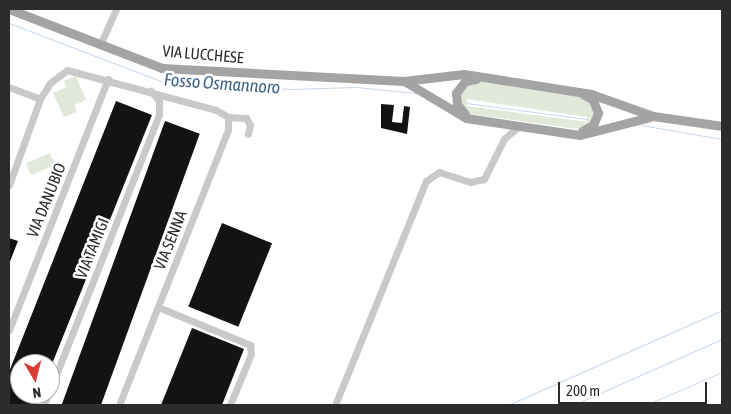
<!DOCTYPE html>
<html>
<head>
<meta charset="utf-8">
<style>
	body { margin:0 }
	#map { position:relative; width:731px; height:414px; overflow:hidden; background:#fff; font-family:"Asap Condensed",sans-serif }
	div>[style] { position:absolute }
	[style*='--x'] { left:calc(var(--x)*1px); top:calc(var(--y)*1px); width:calc(var(--w)*1px); rotate:calc(var(--a)*1deg) }
	.green>* { inset:0; background:#e1e9da; transform-origin:0 0 }
	.stream>* { height:1px; margin:-0.5px; padding:0 0.5px; transform-origin:0.5px; border-radius:0.5px; background:#c7d8e9 }
	.building>* { inset:0; background:#131313; transform-origin:0 0 }
	.minor>* { height:7px; margin:-3.5px; padding:0 3.5px; transform-origin:3.5px; border-radius:3.5px; background:#c9c9c9 }
	.major>* { height:9px; margin:-4.5px; padding:0 4.5px; transform-origin:4.5px; border-radius:4.5px; background:#a4a4a4 }
	span { translate:-50% -50%; white-space:nowrap; text-align:center; line-height:1.15; -webkit-text-stroke:5px #fff; paint-order:stroke }
	.street-label { font-size:16px; color:#2c2c2c }
	.water-label { font-size:18px; color:#3f658a; font-style:italic }
	.frame { position:absolute; inset:0; border:10px solid #2c2c2c; pointer-events:none }
	.north { position:absolute; left:10px; top:354px; width:50px; height:50px; box-sizing:border-box; background:#fff; border:1px solid #ababab; border-radius:50%; rotate:172deg; font-size:14px; font-weight:700; line-height:20px; text-align:center; color:#2c2c2c }
	.north::after { content:''; display:block; margin:auto; width:18px; height:22px; background:#dc3a35; clip-path:polygon(50% 0,100% 100%,50% 72%,0 100%) }
	.scale { position:absolute; left:558px; top:382px; width:149px; height:22px; box-sizing:border-box; border:2px solid #2c2c2c; border-top:0; padding-left:6px; font-size:15px; line-height:18px; white-space:nowrap; color:#2c2c2c; -webkit-text-stroke:4px #fff; paint-order:stroke }
</style>
</head>
<body>
<div id="map">
	<div class="green">
		<i style="clip-path:polygon(76px 76px,86px 100px,74px 105px,77px 112px,64px 117px,53px 93px,66px 87px,64px 81px)"></i>
		<i style="clip-path:polygon(evenodd,475px 81px,585px 97px,595px 111px,593px 120px,577px 129px,471px 114px,460px 107px,459px 91px,475px 81px,467px 99px,587px 117px,587px 122px,467px 106px,467px 99px)"></i>
		<i style="left:50px;top:153px;width:13px;height:26px;rotate:67deg"></i>
	</div>
	<div class="stream">
		<i style="--x:9;--y:23;--w:168;--a:20.9"></i>
		<i style="--x:166;--y:83;--w:126;--a:2.7"></i>
		<i style="--x:292;--y:89;--w:64;--a:-1.8"></i>
		<i style="--x:356;--y:87;--w:60;--a:5.7"></i>
		<i style="--x:466;--y:103;--w:122;--a:7.5"></i>
		<i style="--x:641;--y:125;--w:82;--a:9.8"></i>
		<i style="--x:508;--y:405;--w:234;--a:-23.9"></i>
		<i style="--x:573;--y:405;--w:163;--a:-23.9"></i>
		<i style="--x:646;--y:405;--w:83;--a:-23.5"></i>
	</div>
	<div class="building">
		<i style="clip-path:polygon(116px 101px,152px 115px,52px 364px,20px 364px,20px 394px,40px 394px,36px 405px,9px 405px,9px 372px)"></i>
		<i style="clip-path:polygon(381px 104px,394px 105px,392px 122px,402px 123px,404px 106px,410px 107px,407px 134px,381px 128px)"></i>
		<i style="left:165px;top:121px;width:37px;height:306px;rotate:20deg"></i>
		<i style="left:222px;top:223px;width:54px;height:90px;rotate:22deg"></i>
		<i style="clip-path:polygon(9px 238px,18px 241px,9px 264px)"></i>
		<i style="clip-path:polygon(192px 328px,244px 349px,222px 405px,161px 405px)"></i>
	</div>
	<div class="minor">
		<i style="--x:100;--y:45;--w:39;--a:-66"></i>
		<i style="--x:9;--y:87;--w:33;--a:21"></i>
		<i style="--x:228;--y:117;--w:18;--a:3"></i>
		<i style="--x:246;--y:118;--w:8;--a:60"></i>
		<i style="--x:250;--y:125;--w:9;--a:103"></i>
		<i style="--x:9;--y:185;--w:91;--a:-70.2"></i>
		<i style="--x:40;--y:99;--w:19;--a:-58"></i>
		<i style="--x:50;--y:83;--w:21;--a:-37"></i>
		<i style="--x:67;--y:70;--w:154;--a:15"></i>
		<i style="--x:216;--y:110;--w:14;--a:30"></i>
		<i style="--x:158;--y:307;--w:100;--a:22.4"></i>
		<i style="--x:250;--y:345;--w:9;--a:84"></i>
		<i style="--x:251;--y:354;--w:55;--a:112.4"></i>
		<i style="--x:9;--y:330;--w:270;--a:-68.5"></i>
		<i style="--x:50;--y:390;--w:296;--a:-68.4"></i>
		<i style="--x:159;--y:115;--w:14;--a:-90"></i>
		<i style="--x:159;--y:101;--w:13;--a:-129"></i>
		<i style="--x:44;--y:405;--w:12;--a:-70"></i>
		<i style="--x:119;--y:405;--w:296;--a:-68.4"></i>
		<i style="--x:228;--y:130;--w:13;--a:-90"></i>
		<i style="--x:335;--y:405;--w:242;--a:-67.9"></i>
		<i style="--x:426;--y:181;--w:16;--a:-35"></i>
		<i style="--x:439;--y:172;--w:33;--a:18"></i>
		<i style="--x:470;--y:182;--w:14;--a:-12"></i>
		<i style="--x:484;--y:179;--w:45;--a:-63.4"></i>
		<i style="--x:504;--y:139;--w:20;--a:-41"></i>
	</div>
	<div class="major">
		<i style="--x:9;--y:9;--w:164;--a:21.1"></i>
		<i style="--x:162;--y:68;--w:242;--a:3.1"></i>
		<i style="--x:404;--y:81;--w:60;--a:-6.7"></i>
		<i style="--x:464;--y:74;--w:129;--a:8.9"></i>
		<i style="--x:591;--y:94;--w:66;--a:19.5"></i>
		<i style="--x:653;--y:116;--w:70;--a:8.2"></i>
		<i style="--x:404;--y:81;--w:72;--a:30.8"></i>
		<i style="--x:466;--y:118;--w:115;--a:8.5"></i>
		<i style="--x:580;--y:135;--w:72;--a:-14.4"></i>
		<i style="--x:465;--y:114;--w:13;--a:-129"></i>
		<i style="--x:457;--y:104;--w:11;--a:-95"></i>
		<i style="--x:456;--y:93;--w:15;--a:-53"></i>
		<i style="--x:465;--y:81;--w:11;--a:-10"></i>
		<i style="--x:582;--y:131;--w:13;--a:-29"></i>
		<i style="--x:593;--y:125;--w:13;--a:-67"></i>
		<i style="--x:598;--y:113;--w:14;--a:-111"></i>
		<i style="--x:593;--y:100;--w:12;--a:-149"></i>
	</div>
	<div class="street-label">
		<span style="left:203px;top:54px;rotate:5deg">VIA LUCCHESE</span>
		<span style="left:46px;top:200px;rotate:-68deg">VIA DANUBIO</span>
		<span style="left:170px;top:240px;rotate:-68deg">VIA SENNA</span>
		<span style="left:92px;top:248px;rotate:-68deg">VIA TAMIGI</span>
	</div>
	<div class="water-label">
		<span style="left:222px;top:84px;rotate:4deg">Fosso Osmannoro</span>
	</div>
	<div class="frame"></div>
	<div class="north">N</div>
	<div class="scale">200 m</div>
</div>
</body>
</html>
